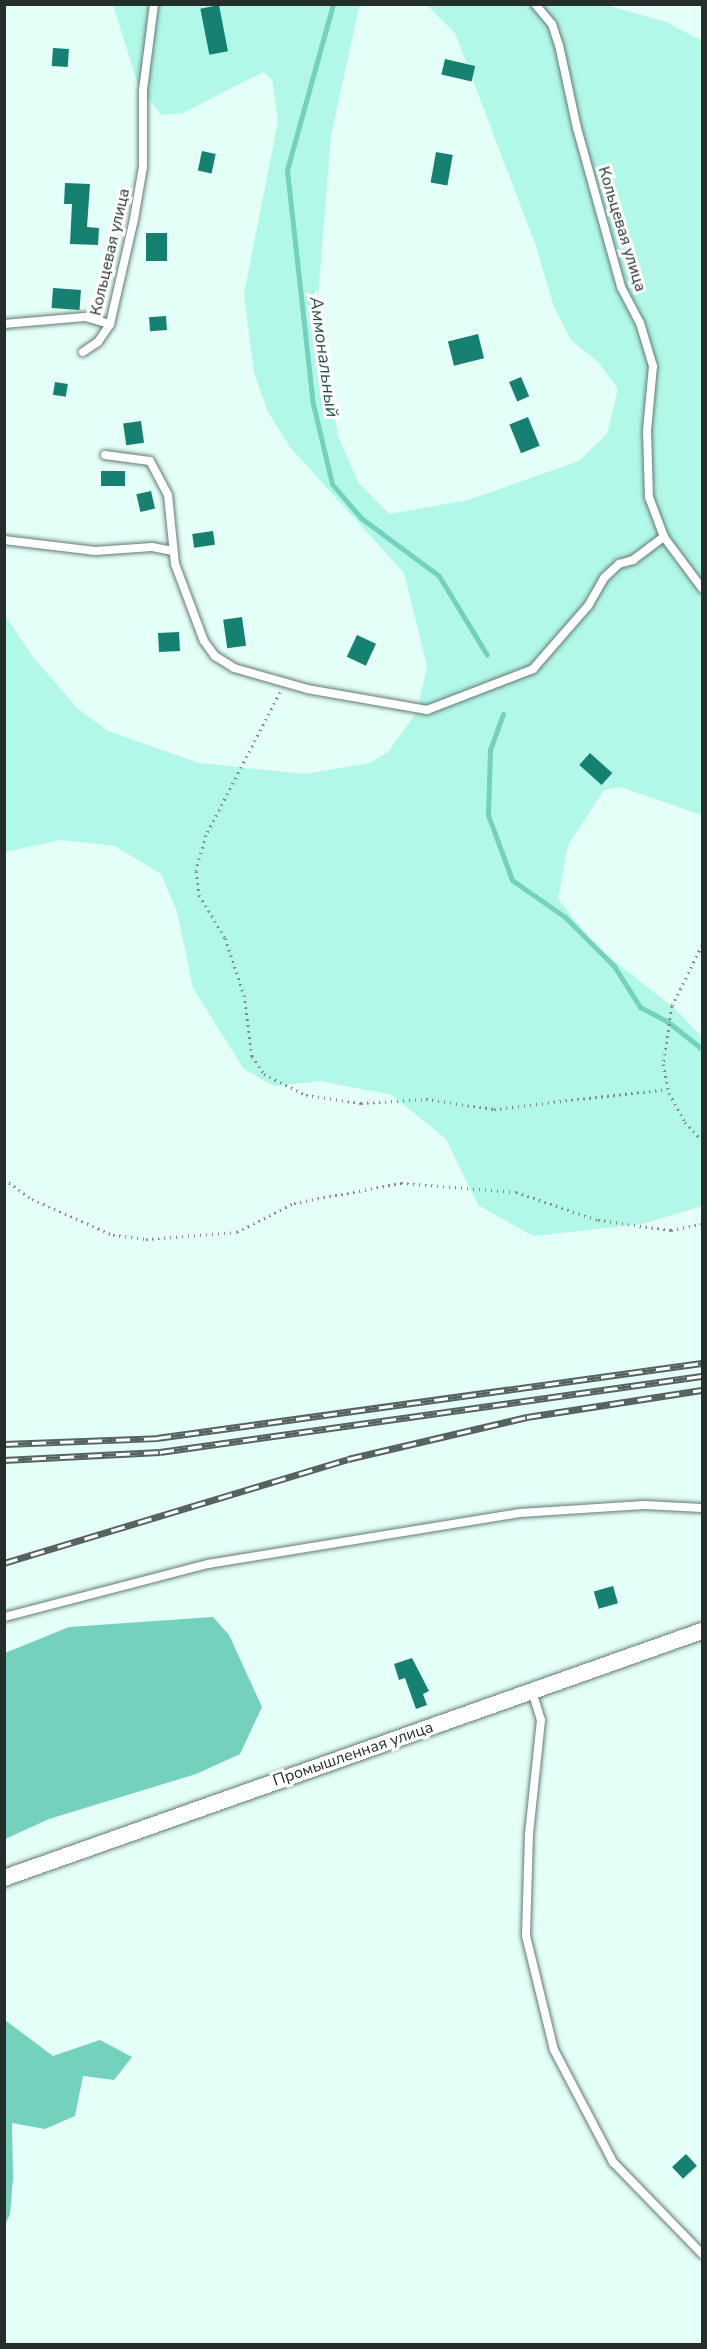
<!DOCTYPE html>
<html>
<head>
<meta charset="utf-8">
<style>
	body { margin:0 }
	#map { position:relative; width:707px; height:2349px; overflow:hidden; background:#e4fef8; font-family:"Nunito Sans",sans-serif }
	div>[style] { position:absolute }
	[style*='--x'] { left:calc(var(--x)*1px); top:calc(var(--y)*1px); width:calc(var(--w)*1px); rotate:calc(var(--a)*1deg) }
	.green>* { inset:0; background:#b2f8e8 }
	.water>* { inset:0; background:#74d1be }
	.stream>* { height:5px; margin:-2.5px; padding:0 2.5px; transform-origin:2.5px; border-radius:2.5px; background:#74d1be }
	.building>* { inset:0; background:#178171; transform-origin:0 0 }
	.path>* { height:3px; margin-top:-1.5px; transform-origin:0; background:repeating-linear-gradient(90deg,#7d8f8a 0 1.5px,transparent 0 6px) }
	.roads { filter:drop-shadow(0 0 2px #637a75) drop-shadow(0 0 2px #637a75) }
	.lane>* { height:8px; margin:-4px; padding:0 4px; transform-origin:4px; border-radius:4px; background:#fff }
	.street>* { height:16px; margin:-8px; padding:0 8px; transform-origin:8px; border-radius:8px; background:#fff }
	.rail>* { height:7px; margin-top:-3.5px; transform-origin:0; background:repeating-linear-gradient(90deg,#fff 0 14px,#566460 0 28px); box-sizing:border-box; border-block:2px solid #566460 }
	span { translate:-50% -50%; white-space:nowrap; text-align:center; line-height:1.15; -webkit-text-stroke:6px #fff; paint-order:stroke }
	.street-label { font-size:16px; color:#242e2b }
	.water-label { font-size:18px; color:#275148; font-style:italic }
	.frame { position:absolute; inset:0; border:6px solid #242e2b; pointer-events:none }
</style>
</head>
<body>
<div id="map">
	<div class="green">
		<i style="clip-path:polygon(113px 5px,364px 5px,359px 7px,331px 135px,317px 309px,338px 436px,358px 482px,389px 514px,468px 500px,579px 461px,607px 434px,618px 389px,599px 363px,571px 340px,554px 307px,537px 249px,455px 33px,427px 5px,606px 5px,666px 22px,702px 41px,702px 815px,620px 787px,604px 790px,568px 845px,558px 899px,595px 946px,674px 1008px,702px 1037px,702px 1206px,642px 1224px,533px 1236px,478px 1205px,446px 1139px,392px 1095px,320px 1081px,274px 1086px,244px 1069px,193px 988px,177px 911px,161px 874px,115px 846px,61px 840px,5px 852px,4px 614px,33px 657px,77px 708px,108px 731px,199px 763px,305px 774px,370px 763px,388px 752px,417px 712px,427px 666px,404px 573px,290px 447px,268px 412px,254px 373px,244px 294px,278px 121px,272px 80px,263px 72px,183px 113px,162px 115px,140px 91px)"></i>
	</div>
	<div class="water">
		<i style="clip-path:polygon(213px 1617px,229px 1635px,262px 1707px,240px 1754px,196px 1774px,49px 1819px,5px 1839px,5px 1653px,69px 1627px)"></i>
		<i style="clip-path:polygon(5px 2020px,53px 2056px,100px 2040px,132px 2057px,114px 2080px,83px 2076px,75px 2116px,45px 2129px,12px 2123px,13px 2178px,10px 2214px,5px 2225px)"></i>
	</div>
	<div class="stream">
		<i style="--x:333;--y:4;--w:172;--a:105.5"></i>
		<i style="--x:287;--y:170;--w:235;--a:83.7"></i>
		<i style="--x:313;--y:404;--w:82;--a:76.6"></i>
		<i style="--x:332;--y:484;--w:45;--a:49.5"></i>
		<i style="--x:361;--y:518;--w:97;--a:36.6"></i>
		<i style="--x:439;--y:576;--w:92;--a:58.7"></i>
		<i style="--x:503;--y:714;--w:38;--a:110"></i>
		<i style="--x:490;--y:750;--w:65;--a:91.8"></i>
		<i style="--x:488;--y:815;--w:69;--a:69.7"></i>
		<i style="--x:512;--y:880;--w:65;--a:34.9"></i>
		<i style="--x:565;--y:917;--w:69;--a:45"></i>
		<i style="--x:614;--y:966;--w:49;--a:57.6"></i>
		<i style="--x:640;--y:1007;--w:32;--a:28"></i>
		<i style="--x:668;--y:1022;--w:43;--a:38.5"></i>
	</div>
	<div class="building">
		<i style="left:219px;top:5px;width:47px;height:19px;rotate:79deg"></i>
		<i style="left:53px;top:48px;width:16px;height:18px;rotate:4deg"></i>
		<i style="left:445px;top:59px;width:31px;height:16px;rotate:13deg"></i>
		<i style="left:202px;top:151px;width:14px;height:20px;rotate:12deg"></i>
		<i style="left:436px;top:152px;width:17px;height:31px;rotate:10deg"></i>
		<i style="clip-path:polygon(65px 183px,90px 184px,87px 227px,99px 228px,98px 245px,70px 244px,72px 204px,64px 204px)"></i>
		<i style="left:146px;top:233px;width:21px;height:28px"></i>
		<i style="left:53px;top:288px;width:28px;height:20px;rotate:4deg"></i>
		<i style="left:166px;top:316px;width:14px;height:17px;rotate:86deg"></i>
		<i style="left:478px;top:334px;width:25px;height:31px;rotate:76deg"></i>
		<i style="left:521px;top:377px;width:21px;height:13px;rotate:67deg"></i>
		<i style="left:55px;top:382px;width:13px;height:13px;rotate:9deg"></i>
		<i style="left:528px;top:417px;width:31px;height:20px;rotate:68deg"></i>
		<i style="left:141px;top:421px;width:22px;height:18px;rotate:82deg"></i>
		<i style="left:101px;top:471px;width:24px;height:15px"></i>
		<i style="left:151px;top:491px;width:18px;height:15px;rotate:77deg"></i>
		<i style="left:213px;top:531px;width:14px;height:21px;rotate:82deg"></i>
		<i style="left:242px;top:617px;width:29px;height:19px;rotate:82deg"></i>
		<i style="left:179px;top:632px;width:19px;height:21px;rotate:87deg"></i>
		<i style="left:357px;top:635px;width:21px;height:24px;rotate:25deg"></i>
		<i style="left:590px;top:753px;width:30px;height:16px;rotate:42deg"></i>
		<i style="left:613px;top:1586px;width:18px;height:20px;rotate:74deg"></i>
		<i style="clip-path:polygon(412px 1658px,429px 1691px,423px 1694px,427px 1705px,416px 1709px,405px 1678px,399px 1680px,394px 1664px)"></i>
		<i style="left:686px;top:2154px;width:16px;height:19px;rotate:47deg"></i>
	</div>
	<div class="path">
		<i style="--x:280;--y:692;--w:161;--a:117.4"></i>
		<i style="--x:206;--y:835;--w:37;--a:106"></i>
		<i style="--x:196;--y:871;--w:24;--a:83"></i>
		<i style="--x:199;--y:895;--w:50;--a:58.8"></i>
		<i style="--x:225;--y:938;--w:60;--a:71.6"></i>
		<i style="--x:244;--y:995;--w:62;--a:82.5"></i>
		<i style="--x:252;--y:1056;--w:22;--a:56"></i>
		<i style="--x:264;--y:1074;--w:47;--a:26.6"></i>
		<i style="--x:306;--y:1095;--w:56;--a:8.3"></i>
		<i style="--x:361;--y:1103;--w:65;--a:-3.5"></i>
		<i style="--x:426;--y:1099;--w:69;--a:8.4"></i>
		<i style="--x:494;--y:1109;--w:174;--a:-6.6"></i>
		<i style="--x:702;--y:945;--w:68;--a:116.2"></i>
		<i style="--x:672;--y:1006;--w:59;--a:98.8"></i>
		<i style="--x:663;--y:1064;--w:30;--a:78"></i>
		<i style="--x:669;--y:1093;--w:33;--a:61"></i>
		<i style="--x:685;--y:1122;--w:25;--a:47"></i>
		<i style="--x:4;--y:1179;--w:34;--a:36"></i>
		<i style="--x:32;--y:1199;--w:89;--a:24"></i>
		<i style="--x:113;--y:1235;--w:33;--a:7"></i>
		<i style="--x:146;--y:1239;--w:91;--a:-4.4"></i>
		<i style="--x:237;--y:1232;--w:64;--a:-27"></i>
		<i style="--x:294;--y:1203;--w:109;--a:-10.6"></i>
		<i style="--x:401;--y:1183;--w:115;--a:4.5"></i>
		<i style="--x:516;--y:1192;--w:87;--a:18.9"></i>
		<i style="--x:598;--y:1220;--w:74;--a:7.8"></i>
		<i style="--x:671;--y:1230;--w:32;--a:-11"></i>
	</div>
	<div class="roads">
		<div class="lane">
			<i style="--x:535;--y:4;--w:26;--a:50"></i>
			<i style="--x:552;--y:24;--w:22;--a:72"></i>
			<i style="--x:559;--y:45;--w:85;--a:77.8"></i>
			<i style="--x:577;--y:128;--w:165;--a:74.5"></i>
			<i style="--x:621;--y:287;--w:41;--a:62.2"></i>
			<i style="--x:640;--y:323;--w:45;--a:73.2"></i>
			<i style="--x:653;--y:366;--w:65;--a:95.3"></i>
			<i style="--x:647;--y:431;--w:66;--a:88.3"></i>
			<i style="--x:649;--y:497;--w:43;--a:69.4"></i>
			<i style="--x:664;--y:537;--w:64;--a:53.3"></i>
			<i style="--x:4;--y:324;--w:81;--a:-4.9"></i>
			<i style="--x:85;--y:317;--w:26;--a:16"></i>
			<i style="--x:83;--y:352;--w:18;--a:-34"></i>
			<i style="--x:98;--y:342;--w:22;--a:-56"></i>
			<i style="--x:110;--y:324;--w:108;--a:-77.1"></i>
			<i style="--x:134;--y:219;--w:53;--a:-80.2"></i>
			<i style="--x:143;--y:167;--w:77;--a:-90"></i>
			<i style="--x:143;--y:90;--w:87;--a:-82.7"></i>
			<i style="--x:105;--y:455;--w:45;--a:7.6"></i>
			<i style="--x:150;--y:461;--w:38;--a:62"></i>
			<i style="--x:168;--y:495;--w:69;--a:84.2"></i>
			<i style="--x:175;--y:564;--w:82;--a:69.4"></i>
			<i style="--x:204;--y:641;--w:19;--a:54"></i>
			<i style="--x:215;--y:656;--w:22;--a:32"></i>
			<i style="--x:234;--y:668;--w:76;--a:16"></i>
			<i style="--x:307;--y:689;--w:122;--a:9.9"></i>
			<i style="--x:427;--y:710;--w:114;--a:-21.1"></i>
			<i style="--x:533;--y:669;--w:84;--a:-48.9"></i>
			<i style="--x:588;--y:606;--w:32;--a:-60"></i>
			<i style="--x:604;--y:578;--w:21;--a:-43"></i>
			<i style="--x:619;--y:564;--w:15;--a:-16"></i>
			<i style="--x:633;--y:560;--w:39;--a:-37"></i>
			<i style="--x:4;--y:540;--w:92;--a:6.9"></i>
			<i style="--x:95;--y:551;--w:57;--a:-4"></i>
			<i style="--x:152;--y:547;--w:21;--a:11"></i>
			<i style="--x:4;--y:1617;--w:211;--a:-14.6"></i>
			<i style="--x:208;--y:1564;--w:316;--a:-9.3"></i>
			<i style="--x:520;--y:1513;--w:124;--a:-3.7"></i>
			<i style="--x:644;--y:1505;--w:58;--a:3"></i>
			<i style="--x:532;--y:1691;--w:30;--a:73"></i>
			<i style="--x:541;--y:1720;--w:115;--a:96"></i>
			<i style="--x:529;--y:1834;--w:102;--a:91.7"></i>
			<i style="--x:526;--y:1936;--w:117;--a:76.2"></i>
			<i style="--x:554;--y:2050;--w:127;--a:62.2"></i>
			<i style="--x:613;--y:2162;--w:128;--a:45.9"></i>
		</div>
		<div class="street">
			<i style="--x:4;--y:1878;--w:740;--a:-19.49"></i>
		</div>
	</div>
	<div class="rail">
		<i style="--x:4;--y:1444;--w:153;--a:-2.2"></i>
		<i style="--x:157;--y:1438;--w:550;--a:-7.84"></i>
		<i style="--x:4;--y:1460;--w:156;--a:-2.9"></i>
		<i style="--x:160;--y:1452;--w:547;--a:-7.98"></i>
		<i style="--x:4;--y:1563;--w:359;--a:-16.8"></i>
		<i style="--x:348;--y:1459;--w:184;--a:-13.2"></i>
		<i style="--x:527;--y:1417;--w:177;--a:-8.8"></i>
	</div>
	<div class="street-label">
		<span style="left:622px;top:229px;rotate:73deg">Кольцевая улица</span>
		<span style="left:110px;top:252px;rotate:-77deg">Кольцевая улица</span>
		<span style="left:353px;top:1754px;rotate:-19deg">Промышленная улица</span>
	</div>
	<div class="water-label">
		<span style="left:324px;top:357px;rotate:82deg">Аммональный</span>
	</div>
	<div class="frame"></div>
</div>
</body>
</html>
